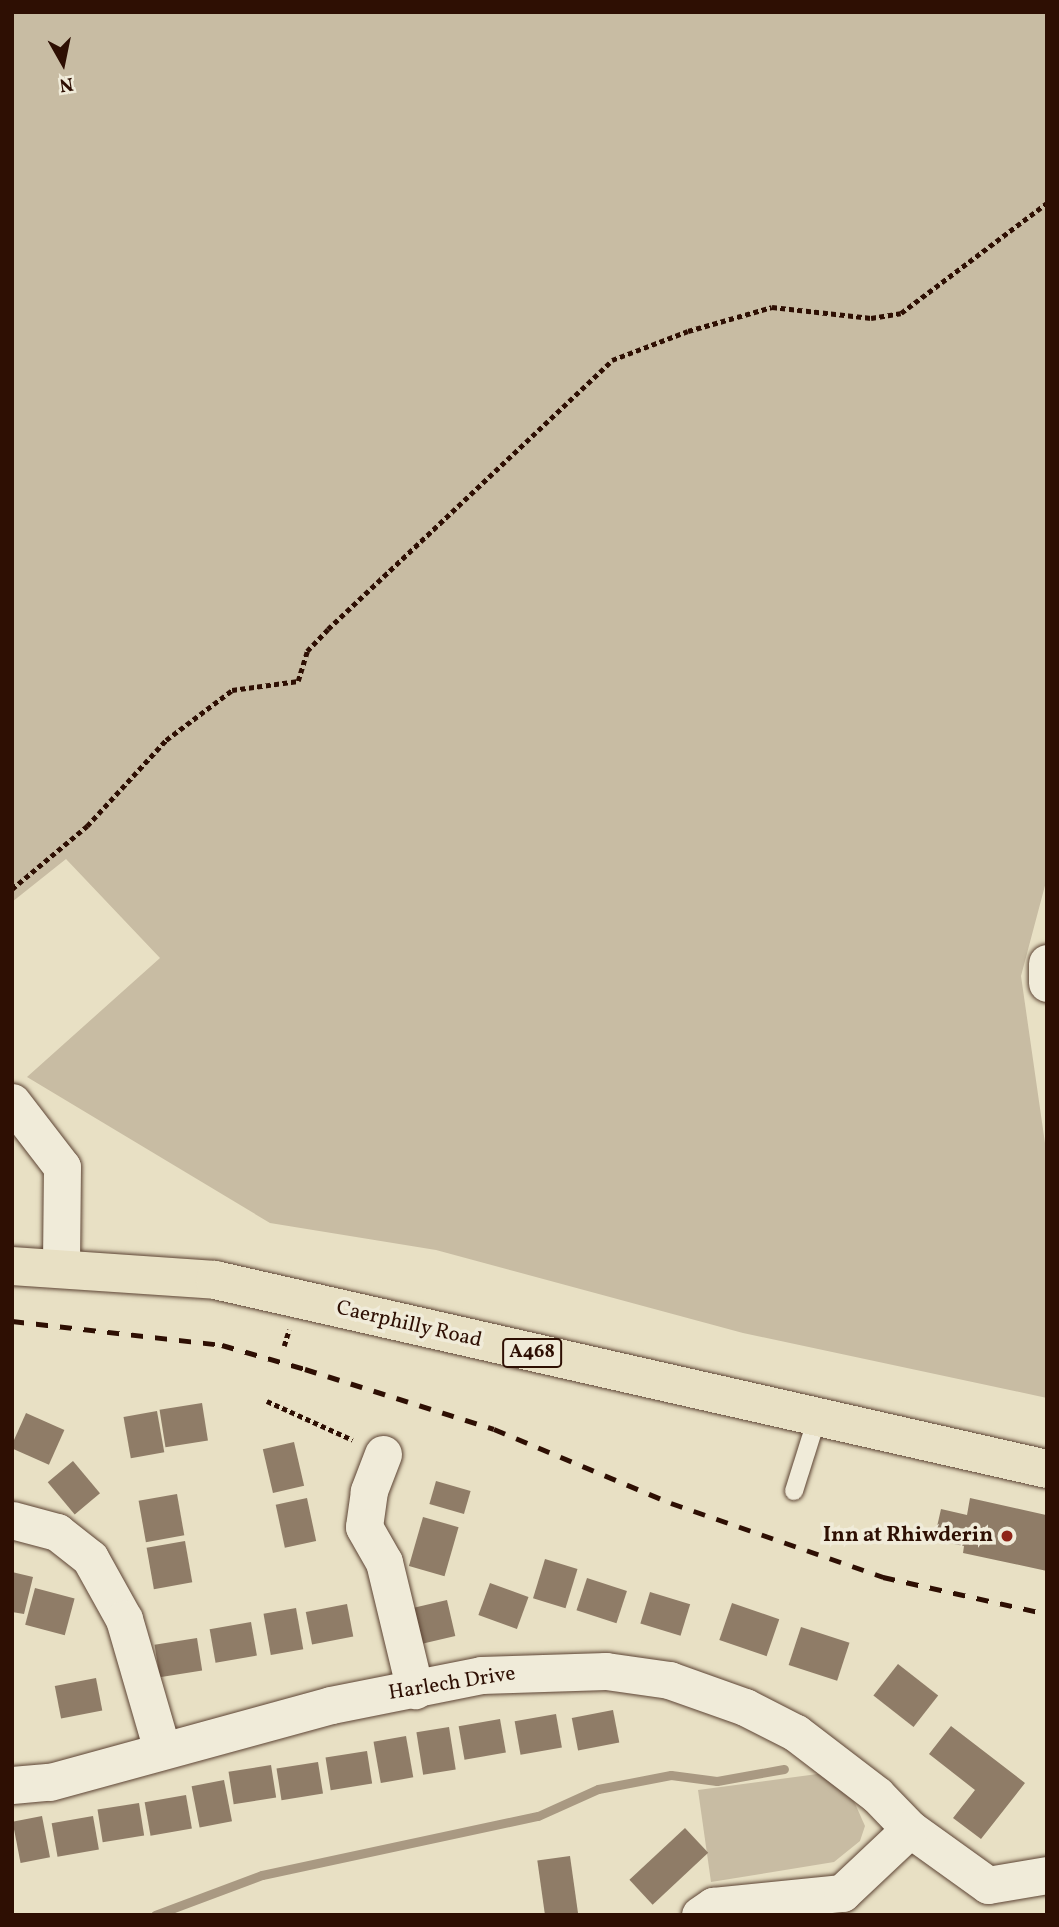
<!DOCTYPE html>
<html>
<head>
<meta charset="utf-8">
<style>
	body { margin:0 }
	#map { position:relative; width:1059px; height:1927px; overflow:hidden; background:#e8e0c4; font-family:Vollkorn,serif }
	div>[style] { position:absolute }
	[style*='--x'] { left:calc(var(--x)*1px); top:calc(var(--y)*1px); width:calc(var(--w)*1px); rotate:calc(var(--a)*1deg) }
	.green>* { inset:0; background:#c8bca3 }
	.stream>* { height:9px; margin:-4.5px; padding:0 4.5px; transform-origin:4.5px; border-radius:4.5px; background:#a99982 }
	.building>* { inset:0; background:#8f7c67; transform-origin:0 0 }
	.path>* { height:4.5px; margin-top:-2.25px; transform-origin:0; background:repeating-linear-gradient(90deg,#2e0f03 0 5px,transparent 0 8.5px) }
	.roads { filter:drop-shadow(0 0 2px #5c4333) drop-shadow(0 0 2px #5c4333) }
	.lane>* { height:18px; margin:-9px; padding:0 9px; transform-origin:9px; border-radius:9px; background:#f0ebd9 }
	.street>* { height:37px; margin:-18.5px; padding:0 18.5px; transform-origin:18.5px; border-radius:18.5px; background:#f0ebd9 }
	.primary>* { height:38px; margin:-19px; padding:0 19px; transform-origin:19px; border-radius:19px; background:#e8e0c4 }
	.rail>* { height:5px; margin-top:-2.5px; transform-origin:0; background:repeating-linear-gradient(90deg,#2e0f03 0 12px,transparent 0 24px) }
	.dots>* { width:19px; height:19px; translate:-50% -50%; box-sizing:border-box; border:4px solid #f0ebd9; border-radius:50% }
	span { translate:-50% -50%; white-space:nowrap; text-align:center; line-height:1.15; -webkit-text-stroke:7px #f0ebd9; paint-order:stroke }
	.shield-label span { padding:2px 5px; background:#f0ebd9; border:2px solid; border-radius:5px; -webkit-text-stroke-width:0 }
	.shield-label { font-size:19px; color:#2e0f03; font-weight:700 }
	.street-label { font-size:21px; color:#2e0f03 }
	.poi-label { font-size:21px; color:#2e0f03; font-weight:700 }
	.right { translate:-100% -50%; text-align:right }
	.frame { position:absolute; inset:0; border:14px solid #2e0f03; pointer-events:none }
	.north { position:absolute; left:28px; top:28px; width:70px; height:70px; -webkit-text-stroke:5px #f0ebd9; paint-order:stroke; rotate:171deg; font-size:19px; font-weight:700; line-height:28px; text-align:center; color:#2e0f03 }
	.north::after { content:''; display:block; margin:auto; width:24px; height:32px; background:#2e0f03; clip-path:polygon(50% 0,100% 100%,50% 72%,0 100%) }
</style>
</head>
<body>
<div id="map">
	<div class="green">
		<i style="clip-path:polygon(12px 12px,1047px 12px,1047px 878px,1021px 976px,1047px 1157px,1047px 1398px,743px 1333px,436px 1250px,270px 1223px,27px 1077px,160px 958px,66px 859px,12px 902px)"></i>
		<i style="clip-path:polygon(825px 1773px,853px 1799px,865px 1826px,860px 1841px,834px 1862px,711px 1882px,698px 1790px)"></i>
	</div>
	<div class="stream">
		<i style="--x:155;--y:1915;--w:114;--a:-20.5"></i>
		<i style="--x:262;--y:1875;--w:282;--a:-12.1"></i>
		<i style="--x:538;--y:1816;--w:66;--a:-24.2"></i>
		<i style="--x:598;--y:1789;--w:74;--a:-10.9"></i>
		<i style="--x:671;--y:1775;--w:46;--a:7.4"></i>
		<i style="--x:717;--y:1781;--w:68;--a:-10.2"></i>
	</div>
	<div class="building">
		<i style="left:202px;top:1403px;width:38px;height:43px;rotate:81deg"></i>
		<i style="left:157px;top:1411px;width:42px;height:34px;rotate:80deg"></i>
		<i style="left:26px;top:1413px;width:42px;height:38px;rotate:24deg"></i>
		<i style="left:294px;top:1442px;width:45px;height:32px;rotate:77deg"></i>
		<i style="left:73px;top:1461px;width:42px;height:33px;rotate:50deg"></i>
		<i style="left:436px;top:1481px;width:36px;height:24px;rotate:16deg"></i>
		<i style="left:177px;top:1494px;width:42px;height:39px;rotate:80deg"></i>
		<i style="left:307px;top:1498px;width:44px;height:32px;rotate:78deg"></i>
		<i style="clip-path:polygon(970px 1498px,1046px 1515px,1047px 1571px,963px 1553px,964px 1546px,934px 1540px,941px 1509px,967px 1515px)"></i>
		<i style="left:423px;top:1517px;width:37px;height:51px;rotate:16deg"></i>
		<i style="left:185px;top:1541px;width:42px;height:39px;rotate:80deg"></i>
		<i style="left:545px;top:1559px;width:34px;height:41px;rotate:17deg"></i>
		<i style="clip-path:polygon(12px 1572px,33px 1577px,24px 1614px,12px 1612px)"></i>
		<i style="left:587px;top:1578px;width:42px;height:34px;rotate:18deg"></i>
		<i style="left:490px;top:1583px;width:41px;height:34px;rotate:20deg"></i>
		<i style="left:35px;top:1588px;width:41px;height:38px;rotate:15deg"></i>
		<i style="left:650px;top:1592px;width:42px;height:33px;rotate:17deg"></i>
		<i style="left:447px;top:1600px;width:37px;height:34px;rotate:77deg"></i>
		<i style="left:732px;top:1603px;width:50px;height:39px;rotate:19deg"></i>
		<i style="left:347px;top:1604px;width:33px;height:42px;rotate:79deg"></i>
		<i style="left:296px;top:1608px;width:42px;height:33px;rotate:80deg"></i>
		<i style="left:251px;top:1622px;width:34px;height:42px;rotate:80deg"></i>
		<i style="left:801px;top:1627px;width:51px;height:40px;rotate:18deg"></i>
		<i style="left:197px;top:1638px;width:33px;height:43px;rotate:81deg"></i>
		<i style="left:898px;top:1664px;width:51px;height:40px;rotate:38deg"></i>
		<i style="left:96px;top:1678px;width:33px;height:42px;rotate:79deg"></i>
		<i style="left:613px;top:1710px;width:33px;height:42px;rotate:79deg"></i>
		<i style="left:556px;top:1714px;width:34px;height:42px;rotate:80deg"></i>
		<i style="left:500px;top:1719px;width:34px;height:42px;rotate:80deg"></i>
		<i style="clip-path:polygon(951px 1726px,1025px 1783px,981px 1839px,953px 1818px,975px 1790px,929px 1754px)"></i>
		<i style="left:449px;top:1727px;width:43px;height:33px;rotate:81deg"></i>
		<i style="left:406px;top:1736px;width:42px;height:33px;rotate:80deg"></i>
		<i style="left:367px;top:1751px;width:33px;height:42px;rotate:81deg"></i>
		<i style="left:318px;top:1762px;width:32px;height:42px;rotate:81deg"></i>
		<i style="left:271px;top:1765px;width:33px;height:43px;rotate:81deg"></i>
		<i style="left:224px;top:1780px;width:42px;height:33px;rotate:79deg"></i>
		<i style="left:186px;top:1795px;width:34px;height:42px;rotate:80deg"></i>
		<i style="left:139px;top:1803px;width:33px;height:42px;rotate:81deg"></i>
		<i style="left:42px;top:1816px;width:42px;height:30px;rotate:79deg"></i>
		<i style="left:93px;top:1816px;width:34px;height:42px;rotate:80deg"></i>
		<i style="left:685px;top:1828px;width:34px;height:76px;rotate:47deg"></i>
		<i style="left:570px;top:1856px;width:60px;height:33px;rotate:82deg"></i>
	</div>
	<div class="path">
		<i style="--x:12;--y:889;--w:98;--a:-40"></i>
		<i style="--x:87;--y:826;--w:117;--a:-47.4"></i>
		<i style="--x:166;--y:740;--w:83;--a:-37.1"></i>
		<i style="--x:232;--y:690;--w:67;--a:-7.8"></i>
		<i style="--x:298;--y:681;--w:31;--a:-73"></i>
		<i style="--x:307;--y:651;--w:30;--a:-46"></i>
		<i style="--x:328;--y:629;--w:391;--a:-43.4"></i>
		<i style="--x:612;--y:360;--w:81;--a:-20.9"></i>
		<i style="--x:688;--y:331;--w:87;--a:-15.9"></i>
		<i style="--x:772;--y:307;--w:100;--a:6.3"></i>
		<i style="--x:871;--y:318;--w:30;--a:-9"></i>
		<i style="--x:901;--y:313;--w:183;--a:-37"></i>
		<i style="--x:284;--y:1346;--w:17;--a:-73"></i>
		<i style="--x:267;--y:1401;--w:94;--a:24.4"></i>
	</div>
	<div class="roads">
		<div class="lane">
			<i style="--x:794;--y:1491;--w:77;--a:-72.5"></i>
		</div>
		<div class="street">
			<i style="--x:1047;--y:963;--w:20;--a:90"></i>
			<i style="--x:12;--y:1102;--w:82;--a:52.4"></i>
			<i style="--x:62;--y:1167;--w:99;--a:90.6"></i>
			<i style="--x:383;--y:1454;--w:40;--a:111"></i>
			<i style="--x:369;--y:1491;--w:36;--a:98"></i>
			<i style="--x:364;--y:1527;--w:40;--a:60.3"></i>
			<i style="--x:384;--y:1562;--w:132;--a:76.4"></i>
			<i style="--x:12;--y:1520;--w:47;--a:14.9"></i>
			<i style="--x:57;--y:1532;--w:42;--a:38.2"></i>
			<i style="--x:90;--y:1558;--w:70;--a:60.9"></i>
			<i style="--x:124;--y:1619;--w:136;--a:73.8"></i>
			<i style="--x:12;--y:1785;--w:38;--a:-5"></i>
			<i style="--x:50;--y:1782;--w:291;--a:-15.3"></i>
			<i style="--x:331;--y:1705;--w:153;--a:-11.3"></i>
			<i style="--x:481;--y:1675;--w:125;--a:-1.8"></i>
			<i style="--x:606;--y:1671;--w:64;--a:8.1"></i>
			<i style="--x:669;--y:1680;--w:81;--a:19.6"></i>
			<i style="--x:745;--y:1707;--w:57;--a:27"></i>
			<i style="--x:796;--y:1733;--w:102;--a:37.4"></i>
			<i style="--x:877;--y:1795;--w:47;--a:45.9"></i>
			<i style="--x:910;--y:1829;--w:96;--a:35.7"></i>
			<i style="--x:988;--y:1885;--w:60;--a:-9.6"></i>
			<i style="--x:700;--y:1915;--w:16;--a:-35"></i>
			<i style="--x:713;--y:1906;--w:130;--a:-5.8"></i>
			<i style="--x:842;--y:1893;--w:93;--a:-43.3"></i>
		</div>
		<div class="primary">
			<i style="--x:12;--y:1266;--w:203;--a:3.9"></i>
			<i style="--x:215;--y:1280;--w:853;--a:12.8"></i>
		</div>
	</div>
	<div class="rail">
		<i style="--x:12;--y:1321;--w:211;--a:6.5"></i>
		<i style="--x:222;--y:1345;--w:86;--a:16.1"></i>
		<i style="--x:305;--y:1369;--w:198;--a:17.6"></i>
		<i style="--x:494;--y:1429;--w:192;--a:22.7"></i>
		<i style="--x:671;--y:1503;--w:225;--a:19.2"></i>
		<i style="--x:883;--y:1577;--w:168;--a:12.7"></i>
	</div>
	<div class="dots">
		<i style="left:1007px;top:1536px;background:#8f2418"></i>
	</div>
	<div class="shield-label">
		<span style="left:532px;top:1353px">A468</span>
	</div>
	<div class="street-label">
		<span style="left:409px;top:1325px;rotate:13deg">Caerphilly Road</span>
		<span style="left:452px;top:1684px;rotate:-9deg">Harlech Drive</span>
	</div>
	<div class="poi-label">
		<span class="right" style="left:993px;top:1536px">Inn at Rhiwderin</span>
	</div>
	<div class="frame"></div>
	<div class="north">N</div>
</div>
</body>
</html>
